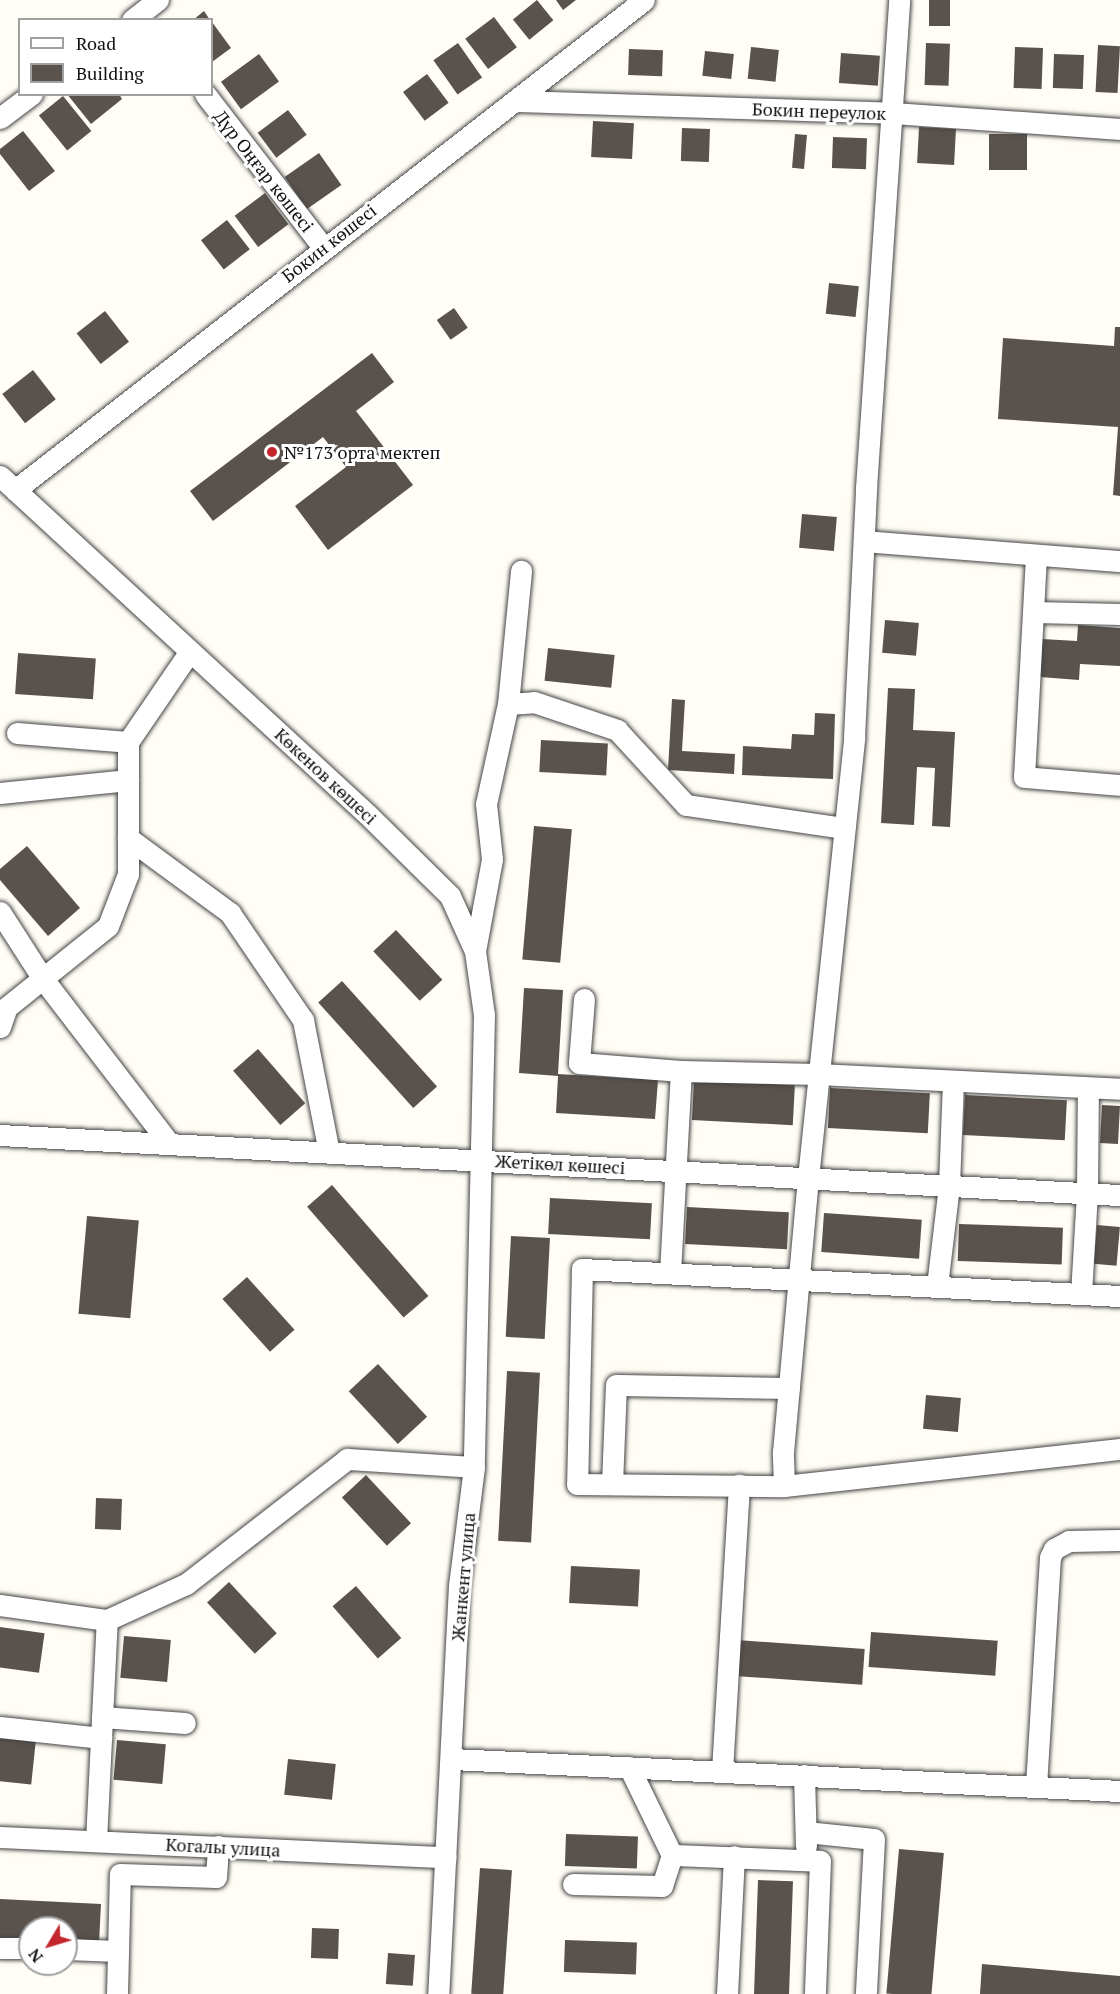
<!DOCTYPE html>
<html>
<head>
<meta charset="utf-8">
<style>
	body { margin:0 }
	#map { position:relative; width:1120px; height:1994px; overflow:hidden; background:#fffdf5; font-family:"PT Serif",serif }
	div>[style] { position:absolute }
	[style*='--x'] { left:calc(var(--x)*1px); top:calc(var(--y)*1px); width:calc(var(--w)*1px); rotate:calc(var(--a)*1deg) }
	.building>* { inset:0; background:#5a524d; transform-origin:0 0 }
	.roads { filter:drop-shadow(0 0 2px #444) drop-shadow(0 0 2px #444) }
	.minor>* { height:21px; margin:-10.5px; padding:0 10.5px; transform-origin:10.5px; border-radius:10.5px; background:#fff }
	.dots>* { width:16px; height:16px; translate:-50% -50%; box-sizing:border-box; border:3px solid #fff; border-radius:50% }
	span { translate:-50% -50%; white-space:nowrap; text-align:center; line-height:1.15; -webkit-text-stroke:6px #fff; paint-order:stroke }
	.street-label { font-size:18px; color:#111 }
	.poi-label { font-size:18px; color:#111 }
	.left { translate:0 -50%; text-align:left }
	.legend { position:absolute; left:18px; top:18px; width:195px; height:78px; box-sizing:border-box; background:#fff; border:2px solid #a0a0a0; margin:0; padding:8px 10px; list-style:none; font-size:18px; color:#111 }
	.legend li { display:flex; align-items:center; gap:12px; height:30px }
	.legend b { width:30px; border:2px solid #a0a0a0 }
	.north { position:absolute; left:18px; top:1916px; width:60px; height:60px; box-sizing:border-box; background:#fff; border:2px solid #a0a0a0; border-radius:50%; rotate:232deg; font-size:16px; font-weight:700; line-height:24px; text-align:center; color:#111 }
	.north::after { content:''; display:block; margin:auto; width:21px; height:27px; background:#c4262e; clip-path:polygon(50% 0,100% 100%,50% 72%,0 100%) }
</style>
</head>
<body>
<div id="map">
	<div class="building">
		<i style="left:537px;top:0;width:26px;height:31px;rotate:51deg"></i>
		<i style="clip-path:polygon(556px 0,576px 0,563px 10px)"></i>
		<i style="left:929px;top:0;width:21px;height:26px"></i>
		<i style="clip-path:polygon(204px 11px,210px 20px,193px 20px)"></i>
		<i style="left:494px;top:17px;width:38px;height:36px;rotate:53deg"></i>
		<i style="clip-path:polygon(212px 22px,231px 48px,212px 62px)"></i>
		<i style="left:458px;top:43px;width:42px;height:30px;rotate:55deg"></i>
		<i style="left:926px;top:43px;width:24px;height:42px;rotate:2deg"></i>
		<i style="left:1098px;top:45px;width:22px;height:47px;rotate:3deg"></i>
		<i style="left:751px;top:47px;width:28px;height:32px;rotate:6deg"></i>
		<i style="left:1015px;top:47px;width:28px;height:41px;rotate:2deg"></i>
		<i style="left:629px;top:49px;width:34px;height:26px;rotate:2deg"></i>
		<i style="left:705px;top:51px;width:29px;height:25px;rotate:6deg"></i>
		<i style="left:841px;top:53px;width:39px;height:30px;rotate:4deg"></i>
		<i style="left:259px;top:54px;width:34px;height:47px;rotate:54deg"></i>
		<i style="left:1054px;top:54px;width:30px;height:34px;rotate:2deg"></i>
		<i style="left:427px;top:74px;width:36px;height:30px;rotate:53deg"></i>
		<i style="clip-path:polygon(67px 94px,119px 94px,122px 99px,91px 124px)"></i>
		<i style="left:63px;top:96px;width:45px;height:31px;rotate:51deg"></i>
		<i style="left:288px;top:110px;width:31px;height:38px;rotate:53deg"></i>
		<i style="left:593px;top:121px;width:41px;height:36px;rotate:3deg"></i>
		<i style="left:919px;top:127px;width:37px;height:36px;rotate:3deg"></i>
		<i style="left:682px;top:128px;width:28px;height:33px;rotate:2deg"></i>
		<i style="clip-path:polygon(23px 131px,55px 171px,29px 191px,0 154px,0 149px)"></i>
		<i style="left:795px;top:134px;width:12px;height:34px;rotate:5deg"></i>
		<i style="left:989px;top:134px;width:38px;height:36px"></i>
		<i style="left:833px;top:137px;width:34px;height:31px;rotate:2deg"></i>
		<i style="left:319px;top:153px;width:39px;height:42px;rotate:55deg"></i>
		<i style="left:265px;top:193px;width:39px;height:38px;rotate:53deg"></i>
		<i style="left:227px;top:220px;width:37px;height:33px;rotate:52deg"></i>
		<i style="left:829px;top:283px;width:30px;height:31px;rotate:6deg"></i>
		<i style="left:454px;top:308px;width:24px;height:21px;rotate:55deg"></i>
		<i style="left:105px;top:311px;width:39px;height:36px;rotate:52deg"></i>
		<i style="clip-path:polygon(1115px 327px,1120px 327px,1120px 496px,1113px 495px,1118px 427px,998px 419px,1003px 338px,1114px 346px)"></i>
		<i style="clip-path:polygon(372px 353px,394px 382px,356px 411px,413px 485px,328px 550px,295px 506px,346px 467px,323px 437px,213px 521px,190px 491px)"></i>
		<i style="left:33px;top:370px;width:37px;height:39px;rotate:52deg"></i>
		<i style="left:802px;top:514px;width:35px;height:34px;rotate:5deg"></i>
		<i style="left:885px;top:620px;width:34px;height:33px;rotate:5deg"></i>
		<i style="clip-path:polygon(1078px 625px,1120px 628px,1120px 666px,1080px 664px,1079px 680px,1040px 677px,1042px 639px,1077px 641px)"></i>
		<i style="left:548px;top:648px;width:67px;height:33px;rotate:6deg"></i>
		<i style="left:18px;top:653px;width:78px;height:41px;rotate:4deg"></i>
		<i style="clip-path:polygon(888px 688px,915px 689px,913px 730px,955px 732px,950px 827px,932px 826px,935px 768px,917px 767px,914px 825px,881px 823px)"></i>
		<i style="clip-path:polygon(672px 699px,685px 700px,682px 751px,735px 754px,734px 774px,668px 770px)"></i>
		<i style="clip-path:polygon(815px 713px,835px 714px,833px 779px,742px 775px,743px 746px,791px 749px,792px 734px,814px 735px)"></i>
		<i style="left:541px;top:740px;width:67px;height:32px;rotate:3deg"></i>
		<i style="left:534px;top:826px;width:38px;height:134px;rotate:5deg"></i>
		<i style="clip-path:polygon(27px 846px,80px 908px,48px 936px,0 880px,0 869px)"></i>
		<i style="left:396px;top:930px;width:68px;height:31px;rotate:47deg"></i>
		<i style="left:342px;top:981px;width:142px;height:32px;rotate:48deg"></i>
		<i style="clip-path:polygon(524px 988px,563px 990px,558px 1074px,658px 1080px,655px 1119px,556px 1113px,558px 1076px,519px 1073px)"></i>
		<i style="left:258px;top:1049px;width:72px;height:33px;rotate:49deg"></i>
		<i style="left:694px;top:1080px;width:101px;height:40px;rotate:3deg"></i>
		<i style="left:830px;top:1088px;width:100px;height:40px;rotate:3deg"></i>
		<i style="left:965px;top:1095px;width:102px;height:40px;rotate:3deg"></i>
		<i style="left:1102px;top:1105px;width:18px;height:38px;rotate:3deg"></i>
		<i style="left:332px;top:1185px;width:147px;height:33px;rotate:49deg"></i>
		<i style="left:550px;top:1198px;width:102px;height:36px;rotate:3deg"></i>
		<i style="left:687px;top:1207px;width:102px;height:37px;rotate:3deg"></i>
		<i style="left:824px;top:1213px;width:98px;height:39px;rotate:4deg"></i>
		<i style="left:87px;top:1216px;width:52px;height:98px;rotate:5deg"></i>
		<i style="left:959px;top:1224px;width:104px;height:37px;rotate:2deg"></i>
		<i style="left:1097px;top:1225px;width:23px;height:39px;rotate:5deg"></i>
		<i style="left:511px;top:1236px;width:39px;height:101px;rotate:3deg"></i>
		<i style="left:247px;top:1277px;width:71px;height:33px;rotate:48deg"></i>
		<i style="left:378px;top:1364px;width:72px;height:40px;rotate:47deg"></i>
		<i style="left:507px;top:1371px;width:33px;height:170px;rotate:3deg"></i>
		<i style="left:926px;top:1395px;width:35px;height:34px;rotate:5deg"></i>
		<i style="left:366px;top:1475px;width:66px;height:33px;rotate:47deg"></i>
		<i style="left:96px;top:1498px;width:26px;height:31px;rotate:2deg"></i>
		<i style="left:571px;top:1566px;width:69px;height:37px;rotate:3deg"></i>
		<i style="left:229px;top:1582px;width:70px;height:30px;rotate:47deg"></i>
		<i style="left:356px;top:1586px;width:69px;height:31px;rotate:49deg"></i>
		<i style="left:0;top:1627px;width:45px;height:40px;rotate:8deg"></i>
		<i style="left:871px;top:1632px;width:127px;height:35px;rotate:4deg"></i>
		<i style="left:124px;top:1636px;width:47px;height:42px;rotate:5deg"></i>
		<i style="left:737px;top:1640px;width:128px;height:36px;rotate:4deg"></i>
		<i style="left:0;top:1737px;width:36px;height:44px;rotate:6deg"></i>
		<i style="left:117px;top:1740px;width:49px;height:40px;rotate:5deg"></i>
		<i style="left:288px;top:1759px;width:48px;height:36px;rotate:6deg"></i>
		<i style="left:566px;top:1834px;width:72px;height:32px;rotate:2deg"></i>
		<i style="left:899px;top:1849px;width:45px;height:145px;rotate:5deg"></i>
		<i style="left:480px;top:1868px;width:32px;height:126px;rotate:4deg"></i>
		<i style="left:758px;top:1880px;width:35px;height:114px;rotate:2deg"></i>
		<i style="clip-path:polygon(0 1899px,101px 1904px,99px 1943px,66px 1941px,66px 1928px,30px 1928px,30px 1939px,0 1938px)"></i>
		<i style="left:312px;top:1928px;width:27px;height:30px;rotate:2deg"></i>
		<i style="left:565px;top:1940px;width:72px;height:32px;rotate:2deg"></i>
		<i style="left:388px;top:1953px;width:27px;height:31px;rotate:4deg"></i>
		<i style="clip-path:polygon(982px 1964px,1120px 1976px,1120px 1994px,980px 1994px)"></i>
	</div>
	<div class="roads">
		<div class="minor">
			<i style="--x:132;--y:20;--w:33;--a:-38"></i>
			<i style="--x:205;--y:94;--w:193;--a:52.4"></i>
			<i style="--x:517;--y:101;--w:376;--a:1.8"></i>
			<i style="--x:893;--y:113;--w:228;--a:4"></i>
			<i style="--x:0;--y:118;--w:40;--a:-37"></i>
			<i style="--x:0;--y:476;--w:500;--a:42.65"></i>
			<i style="--x:368;--y:815;--w:115;--a:44.6"></i>
			<i style="--x:450;--y:896;--w:60;--a:65.6"></i>
			<i style="--x:475;--y:951;--w:65;--a:82"></i>
			<i style="--x:484;--y:1015;--w:452;--a:91.3"></i>
			<i style="--x:474;--y:1467;--w:119;--a:97.2"></i>
			<i style="--x:459;--y:1585;--w:410;--a:92.9"></i>
			<i style="--x:15;--y:490;--w:797;--a:-37.92"></i>
			<i style="--x:864;--y:541;--w:257;--a:4.5"></i>
			<i style="--x:1036;--y:556;--w:221;--a:93.1"></i>
			<i style="--x:1024;--y:777;--w:96;--a:4.8"></i>
			<i style="--x:1033;--y:612;--w:87;--a:1.3"></i>
			<i style="--x:508;--y:704;--w:26;--a:-4"></i>
			<i style="--x:534;--y:702;--w:88;--a:18.6"></i>
			<i style="--x:617;--y:730;--w:102;--a:47.4"></i>
			<i style="--x:686;--y:805;--w:160;--a:8.3"></i>
			<i style="--x:17;--y:733;--w:111;--a:4.6"></i>
			<i style="--x:0;--y:793;--w:129;--a:-5.8"></i>
			<i style="--x:128;--y:838;--w:127;--a:36.3"></i>
			<i style="--x:230;--y:913;--w:130;--a:55.7"></i>
			<i style="--x:303;--y:1020;--w:135;--a:78.9"></i>
			<i style="--x:0;--y:912;--w:80;--a:57.3"></i>
			<i style="--x:43;--y:979;--w:207;--a:52.5"></i>
			<i style="--x:475;--y:951;--w:94;--a:-79.5"></i>
			<i style="--x:492;--y:859;--w:55;--a:-96.2"></i>
			<i style="--x:486;--y:804;--w:102;--a:-77.6"></i>
			<i style="--x:508;--y:704;--w:134;--a:-84.4"></i>
			<i style="--x:584;--y:999;--w:64;--a:94.5"></i>
			<i style="--x:579;--y:1063;--w:102;--a:4.5"></i>
			<i style="--x:681;--y:1071;--w:137;--a:1.3"></i>
			<i style="--x:818;--y:1074;--w:302;--a:2.8"></i>
			<i style="--x:0;--y:1027;--w:21;--a:-71"></i>
			<i style="--x:7;--y:1007;--w:129;--a:-38.7"></i>
			<i style="--x:108;--y:926;--w:56;--a:-69"></i>
			<i style="--x:128;--y:874;--w:132;--a:-90"></i>
			<i style="--x:128;--y:742;--w:110;--a:-55.7"></i>
			<i style="--x:0;--y:1135;--w:1122;--a:3.07"></i>
			<i style="--x:670;--y:1273;--w:202;--a:-86.9"></i>
			<i style="--x:937;--y:1286;--w:102;--a:-83.2"></i>
			<i style="--x:949;--y:1185;--w:104;--a:-87.8"></i>
			<i style="--x:1081;--y:1294;--w:101;--a:-86.6"></i>
			<i style="--x:1087;--y:1193;--w:105;--a:-89.5"></i>
			<i style="--x:1120;--y:1296;--w:539;--a:-177.13"></i>
			<i style="--x:582;--y:1269;--w:215;--a:91.3"></i>
			<i style="--x:577;--y:1484;--w:207;--a:0.6"></i>
			<i style="--x:784;--y:1486;--w:338;--a:-6.3"></i>
			<i style="--x:612;--y:1484;--w:99;--a:-87.7"></i>
			<i style="--x:616;--y:1385;--w:173;--a:1"></i>
			<i style="--x:784;--y:1486;--w:34;--a:-92"></i>
			<i style="--x:783;--y:1452;--w:275;--a:-84.8"></i>
			<i style="--x:808;--y:1178;--w:443;--a:-84"></i>
			<i style="--x:854;--y:737;--w:249;--a:-87.2"></i>
			<i style="--x:866;--y:488;--w:489;--a:-86.1"></i>
			<i style="--x:0;--y:1605;--w:108;--a:8"></i>
			<i style="--x:107;--y:1620;--w:87;--a:-24.5"></i>
			<i style="--x:186;--y:1584;--w:204;--a:-37.8"></i>
			<i style="--x:347;--y:1459;--w:127;--a:3.6"></i>
			<i style="--x:102;--y:1717;--w:83;--a:4.1"></i>
			<i style="--x:0;--y:1727;--w:102;--a:6.2"></i>
			<i style="--x:452;--y:1759;--w:669;--a:2.74"></i>
			<i style="--x:629;--y:1767;--w:98;--a:64"></i>
			<i style="--x:722;--y:1771;--w:287;--a:-86.6"></i>
			<i style="--x:804;--y:1775;--w:71;--a:88.4"></i>
			<i style="--x:1036;--y:1786;--w:229;--a:-86.5"></i>
			<i style="--x:1050;--y:1557;--w:9;--a:-63"></i>
			<i style="--x:1054;--y:1549;--w:17;--a:-28"></i>
			<i style="--x:1069;--y:1541;--w:51;--a:-1.1"></i>
			<i style="--x:806;--y:1832;--w:68;--a:5.9"></i>
			<i style="--x:874;--y:1839;--w:155;--a:93"></i>
			<i style="--x:0;--y:1837;--w:446;--a:2.6"></i>
			<i style="--x:96;--y:1841;--w:221;--a:-87.2"></i>
			<i style="--x:573;--y:1884;--w:89;--a:1.3"></i>
			<i style="--x:662;--y:1886;--w:33;--a:-72"></i>
			<i style="--x:672;--y:1855;--w:148;--a:2.3"></i>
			<i style="--x:820;--y:1861;--w:133;--a:92.2"></i>
			<i style="--x:0;--y:1948;--w:30;--a:0"></i>
			<i style="--x:66;--y:1949;--w:52;--a:2.2"></i>
			<i style="--x:117;--y:1994;--w:120;--a:-88.6"></i>
			<i style="--x:120;--y:1874;--w:96;--a:1.8"></i>
			<i style="--x:216;--y:1877;--w:31;--a:-86"></i>
			<i style="--x:727;--y:1994;--w:138;--a:-87.1"></i>
		</div>
	</div>
	<div class="dots">
		<i style="left:272px;top:452px;background:#c4262e"></i>
	</div>
	<div class="street-label">
		<span style="left:819px;top:111px;rotate:2deg">Бокин переулок</span>
		<span style="left:264px;top:171px;rotate:52deg">Дүр Оңғар көшесі</span>
		<span style="left:329px;top:243px;rotate:-38deg">Бокин көшесі</span>
		<span style="left:326px;top:776px;rotate:43deg">Көкенов көшесі</span>
		<span style="left:560px;top:1164px;rotate:3deg">Жетікөл көшесі</span>
		<span style="left:463px;top:1577px;rotate:-85deg">Жанкент улица</span>
		<span style="left:223px;top:1847px;rotate:3deg">Когалы улица</span>
	</div>
	<div class="poi-label">
		<span class="left" style="left:284px;top:452px">№173 орта мектеп</span>
	</div>
	<ul class="legend">
	<li><b style="height:8px;background:#fff"></b>Road</li>
	<li><b style="height:16px;background:#5a524d"></b>Building</li>
	</ul>
	<div class="north">N</div>
</div>
</body>
</html>
